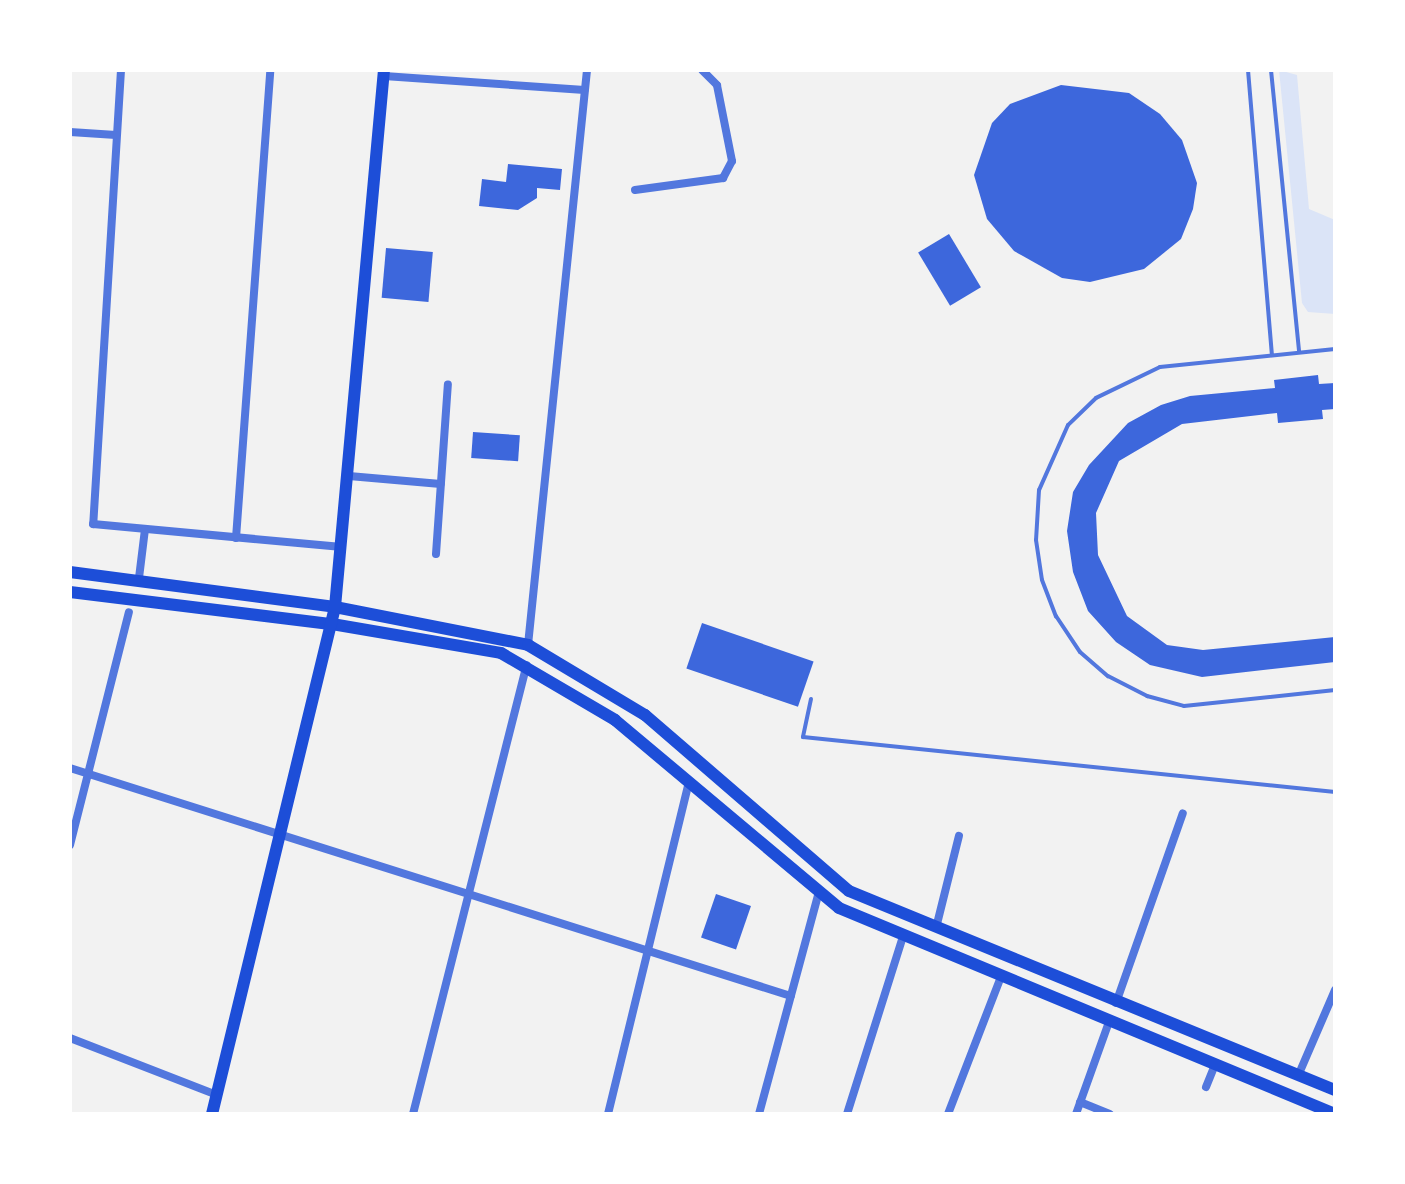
<!DOCTYPE html>
<html>
<head>
<meta charset="utf-8">
<style>
	body { margin:0 }
	#map { position:relative; width:1405px; height:1184px; overflow:hidden; background:#f2f2f2; font-family:Roboto,sans-serif }
	div>[style] { position:absolute }
	[style*='--x'] { left:calc(var(--x)*1px); top:calc(var(--y)*1px); width:calc(var(--w)*1px); rotate:calc(var(--a)*1deg) }
	.green>* { inset:0; background:#dbe4f7 }
	.building>* { inset:0; background:#3d67dc; transform-origin:0 0 }
	.service>* { height:4px; margin:-2px; padding:0 2px; transform-origin:2px; border-radius:2px; background:#5277de }
	.minor>* { height:8px; margin:-4px; padding:0 4px; transform-origin:4px; border-radius:4px; background:#5277de }
	.secondary>* { height:12px; margin:-6px; padding:0 6px; transform-origin:6px; border-radius:6px; background:#1d4ed8 }
	span { translate:-50% -50%; white-space:nowrap; text-align:center; line-height:1.15; -webkit-text-stroke:8px #fff; paint-order:stroke }
	.frame { position:absolute; inset:0; border:72px solid #fff; pointer-events:none }
</style>
</head>
<body>
<div id="map">
	<div class="green">
		<i style="clip-path:polygon(1279px 70px,1297px 75px,1309px 209px,1335px 220px,1335px 314px,1308px 312px,1302px 303px)"></i>
	</div>
	<div class="building">
		<i style="clip-path:polygon(1061px 85px,1129px 93px,1160px 114px,1182px 140px,1197px 183px,1193px 209px,1181px 239px,1144px 269px,1090px 282px,1062px 278px,1014px 251px,987px 219px,974px 175px,992px 123px,1010px 104px)"></i>
		<i style="clip-path:polygon(508px 164px,562px 169px,560px 190px,537px 188px,537px 198px,518px 210px,479px 206px,482px 179px,506px 182px)"></i>
		<i style="left:949px;top:234px;width:62px;height:36px;rotate:59deg"></i>
		<i style="left:386px;top:248px;width:47px;height:50px;rotate:5deg"></i>
		<i style="clip-path:polygon(1318px 375px,1319px 384px,1335px 383px,1335px 409px,1322px 410px,1323px 419px,1278px 423px,1277px 413px,1182px 424px,1119px 461px,1096px 513px,1098px 555px,1127px 616px,1167px 645px,1203px 650px,1335px 637px,1335px 662px,1202px 677px,1150px 665px,1116px 642px,1088px 611px,1073px 572px,1067px 531px,1073px 492px,1089px 465px,1128px 423px,1161px 405px,1190px 396px,1275px 388px,1274px 380px)"></i>
		<i style="left:473px;top:432px;width:47px;height:26px;rotate:4deg"></i>
		<i style="left:702px;top:623px;width:118px;height:48px;rotate:19deg"></i>
		<i style="left:716px;top:894px;width:37px;height:46px;rotate:19deg"></i>
	</div>
	<div class="service">
		<i style="--x:1248;--y:70;--w:286;--a:85.2"></i>
		<i style="--x:1271;--y:70;--w:283;--a:84.3"></i>
		<i style="--x:1335;--y:349;--w:176;--a:174.1"></i>
		<i style="--x:1160;--y:367;--w:71;--a:154.2"></i>
		<i style="--x:1096;--y:398;--w:39;--a:136"></i>
		<i style="--x:1068;--y:425;--w:71;--a:114"></i>
		<i style="--x:1039;--y:490;--w:50;--a:93.4"></i>
		<i style="--x:1036;--y:540;--w:40;--a:81.5"></i>
		<i style="--x:1042;--y:580;--w:39;--a:69"></i>
		<i style="--x:1056;--y:616;--w:43;--a:56.3"></i>
		<i style="--x:1080;--y:652;--w:37;--a:41"></i>
		<i style="--x:1108;--y:676;--w:44;--a:27.1"></i>
		<i style="--x:1147;--y:696;--w:38;--a:15"></i>
		<i style="--x:1184;--y:706;--w:152;--a:-6"></i>
		<i style="--x:811;--y:699;--w:39;--a:102"></i>
		<i style="--x:803;--y:737;--w:535;--a:5.9"></i>
	</div>
	<div class="minor">
		<i style="--x:121;--y:70;--w:455;--a:93.5"></i>
		<i style="--x:93;--y:524;--w:250;--a:5.3"></i>
		<i style="--x:384;--y:76;--w:201;--a:4"></i>
		<i style="--x:70;--y:132;--w:46;--a:3.7"></i>
		<i style="--x:635;--y:190;--w:89;--a:-7.8"></i>
		<i style="--x:723;--y:178;--w:19;--a:-62"></i>
		<i style="--x:732;--y:161;--w:77;--a:-101.2"></i>
		<i style="--x:717;--y:85;--w:21;--a:-135"></i>
		<i style="--x:349;--y:476;--w:92;--a:5"></i>
		<i style="--x:236;--y:538;--w:469;--a:-85.8"></i>
		<i style="--x:436;--y:554;--w:170;--a:-86"></i>
		<i style="--x:139;--y:578;--w:49;--a:-83"></i>
		<i style="--x:528;--y:645;--w:578;--a:-84.14"></i>
		<i style="--x:70;--y:768;--w:756;--a:17.55"></i>
		<i style="--x:70;--y:845;--w:240;--a:-75.8"></i>
		<i style="--x:936;--y:928;--w:95;--a:-76"></i>
		<i style="--x:1116;--y:1003;--w:201;--a:-70.6"></i>
		<i style="--x:70;--y:1038;--w:158;--a:21.2"></i>
		<i style="--x:1298;--y:1076;--w:94;--a:-66.7"></i>
		<i style="--x:1206;--y:1087;--w:24;--a:-68"></i>
		<i style="--x:1080;--y:1102;--w:32;--a:22"></i>
		<i style="--x:413;--y:1114;--w:463;--a:-75.8"></i>
		<i style="--x:608;--y:1114;--w:343;--a:-76.3"></i>
		<i style="--x:759;--y:1114;--w:227;--a:-74.9"></i>
		<i style="--x:847;--y:1114;--w:187;--a:-72.5"></i>
		<i style="--x:948;--y:1114;--w:147;--a:-68.9"></i>
		<i style="--x:1076;--y:1114;--w:98;--a:-70.3"></i>
	</div>
	<div class="secondary">
		<i style="--x:70;--y:572;--w:267;--a:7.5"></i>
		<i style="--x:335;--y:607;--w:197;--a:11.1"></i>
		<i style="--x:528;--y:645;--w:136;--a:30.9"></i>
		<i style="--x:645;--y:715;--w:269;--a:40.8"></i>
		<i style="--x:849;--y:891;--w:525;--a:22.27"></i>
		<i style="--x:70;--y:592;--w:264;--a:7"></i>
		<i style="--x:332;--y:624;--w:171;--a:9.7"></i>
		<i style="--x:501;--y:653;--w:132;--a:30.4"></i>
		<i style="--x:615;--y:720;--w:292;--a:40"></i>
		<i style="--x:839;--y:908;--w:537;--a:22.55"></i>
		<i style="--x:212;--y:1114;--w:522;--a:-76.36"></i>
		<i style="--x:335;--y:607;--w:539;--a:-84.79"></i>
	</div>
	<div class="frame"></div>
</div>
</body>
</html>
